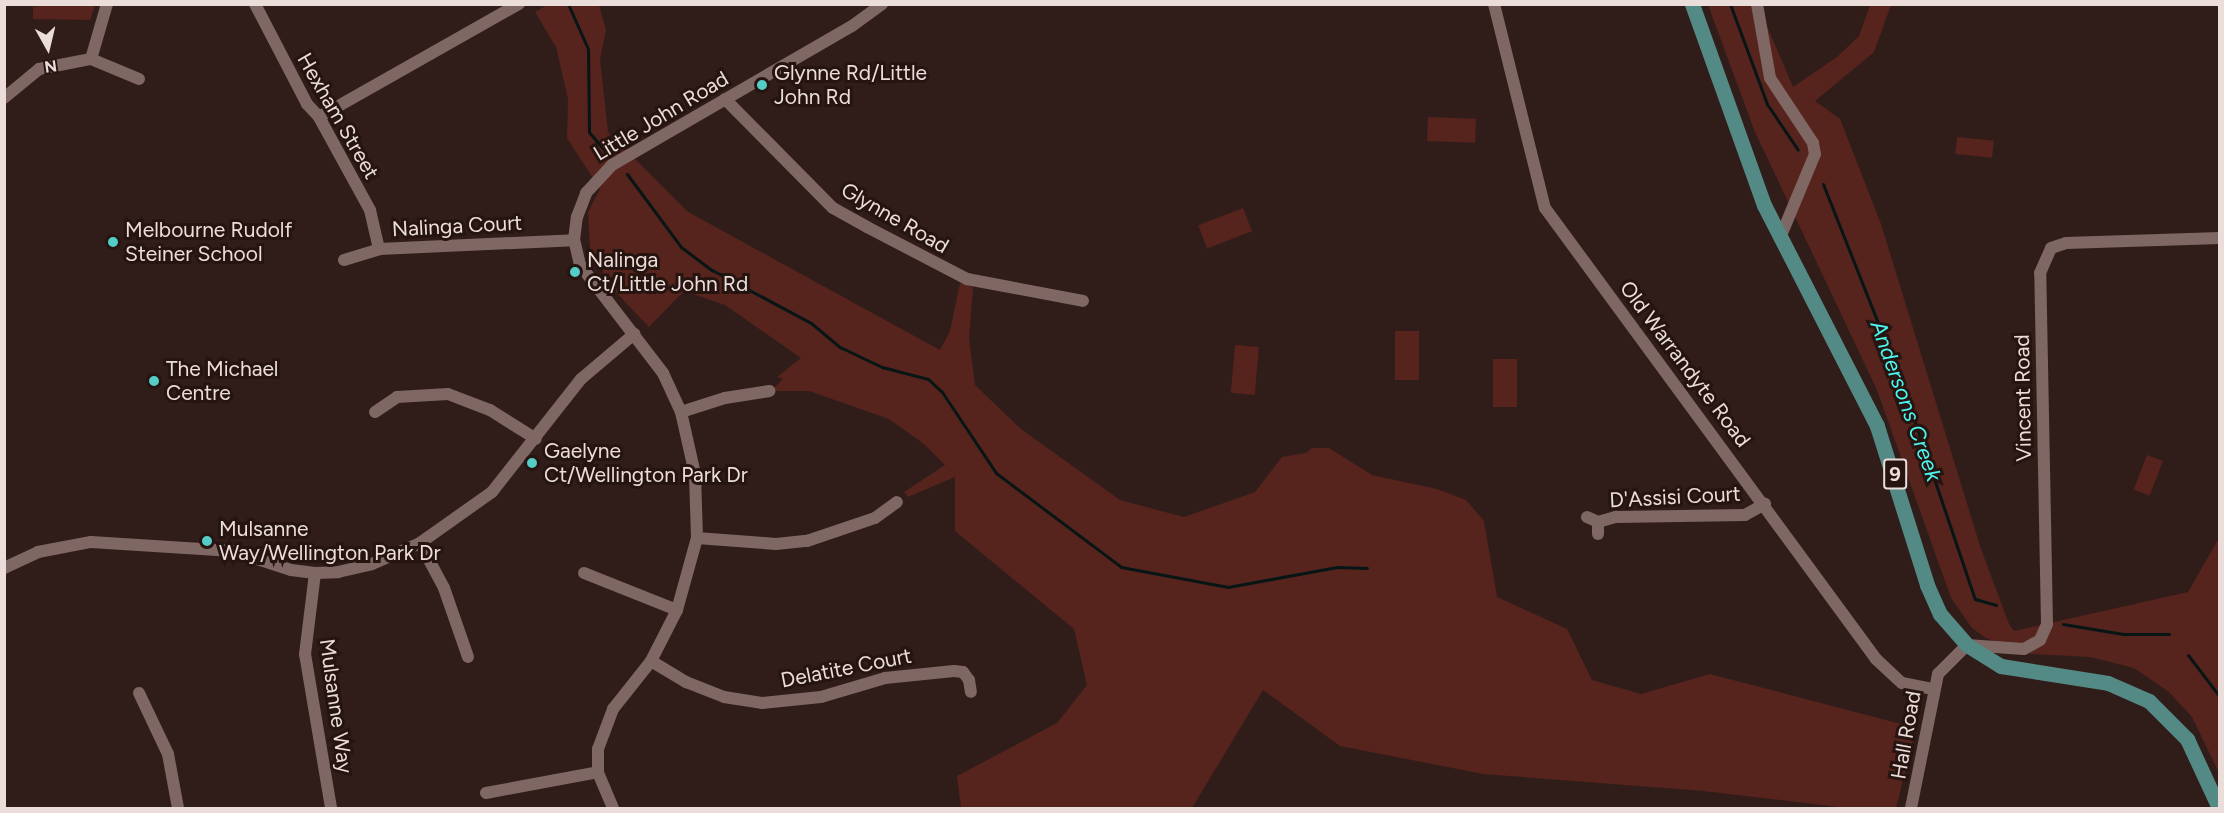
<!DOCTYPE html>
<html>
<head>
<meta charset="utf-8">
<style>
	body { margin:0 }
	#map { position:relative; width:2224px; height:813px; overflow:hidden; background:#301d1a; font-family:Figtree,sans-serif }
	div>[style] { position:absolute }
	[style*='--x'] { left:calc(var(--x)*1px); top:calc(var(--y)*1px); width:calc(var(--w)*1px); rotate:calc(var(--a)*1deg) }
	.green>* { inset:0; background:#56231d; transform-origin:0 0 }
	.stream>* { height:3px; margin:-1.5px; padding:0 1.5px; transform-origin:1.5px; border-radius:1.5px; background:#071615 }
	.minor>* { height:12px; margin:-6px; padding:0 6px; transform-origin:6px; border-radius:6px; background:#7f6763 }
	.major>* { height:15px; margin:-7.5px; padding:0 7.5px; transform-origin:7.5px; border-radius:7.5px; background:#538a85 }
	.dots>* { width:16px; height:16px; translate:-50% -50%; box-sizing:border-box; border:3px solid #261411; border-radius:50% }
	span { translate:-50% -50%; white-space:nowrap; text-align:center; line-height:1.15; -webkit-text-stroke:6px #261411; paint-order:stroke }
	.shield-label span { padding:2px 4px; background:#261411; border:2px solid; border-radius:4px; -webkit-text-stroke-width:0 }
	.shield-label { font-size:20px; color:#eaddda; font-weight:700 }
	.poi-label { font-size:21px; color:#eaddda }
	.left { translate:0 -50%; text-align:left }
	.street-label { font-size:21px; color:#eaddda }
	.water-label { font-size:22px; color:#4cf7ef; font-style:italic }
	.frame { position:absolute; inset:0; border:6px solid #eaddda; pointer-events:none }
	.north { position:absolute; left:18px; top:18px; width:60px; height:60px; -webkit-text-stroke:4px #261411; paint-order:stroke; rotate:172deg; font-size:16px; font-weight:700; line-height:24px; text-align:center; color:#eaddda }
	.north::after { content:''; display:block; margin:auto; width:21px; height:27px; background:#eaddda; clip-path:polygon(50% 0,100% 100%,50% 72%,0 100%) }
</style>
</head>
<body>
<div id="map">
	<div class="green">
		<i style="clip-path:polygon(50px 4px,95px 4px,95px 5px,90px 20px,33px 19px,33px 7px)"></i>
		<i style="clip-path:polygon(547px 5px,599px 5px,606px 30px,600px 59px,608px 132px,688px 212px,940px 350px,950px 331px,960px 283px,973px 287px,969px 338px,975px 385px,1021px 429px,1120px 500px,1184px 517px,1255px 492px,1282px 457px,1306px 453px,1312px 448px,1329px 448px,1372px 475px,1437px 489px,1466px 500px,1484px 521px,1497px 597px,1567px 629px,1592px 680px,1641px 694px,1710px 674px,1916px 728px,1896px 808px,1847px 808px,1703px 791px,1483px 774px,1340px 746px,1263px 690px,1192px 808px,961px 808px,957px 776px,1057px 723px,1087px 685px,1074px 629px,955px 531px,955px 477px,908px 497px,904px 492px,945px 465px,924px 444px,889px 419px,809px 391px,776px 391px,774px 388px,783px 379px,777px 377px,801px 358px,725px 305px,684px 291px,649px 327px,608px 284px,590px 250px,588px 212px,600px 189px,567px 138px,568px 99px,556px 47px,535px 12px)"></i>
		<i style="clip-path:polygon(1708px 5px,1758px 5px,1793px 87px,1837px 57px,1859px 36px,1870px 5px,1891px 5px,1874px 52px,1815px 101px,1840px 119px,1881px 224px,1981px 549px,2009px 624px,2014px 631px,2188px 592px,2219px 538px,2219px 773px,2192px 717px,2169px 692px,2134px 668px,2090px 657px,2031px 654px,1986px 638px,1972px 628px,1951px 598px,1877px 390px,1755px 132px)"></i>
		<i style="left:1428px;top:117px;width:48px;height:24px;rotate:2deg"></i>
		<i style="left:1957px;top:137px;width:37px;height:17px;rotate:6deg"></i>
		<i style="left:1243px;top:208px;width:25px;height:48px;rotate:69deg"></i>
		<i style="left:1395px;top:331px;width:24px;height:49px"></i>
		<i style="left:1235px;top:345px;width:24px;height:48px;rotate:5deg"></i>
		<i style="left:1493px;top:359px;width:24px;height:48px"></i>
		<i style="left:2147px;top:455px;width:17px;height:37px;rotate:21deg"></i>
	</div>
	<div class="stream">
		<i style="--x:568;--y:4;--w:49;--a:66"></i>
		<i style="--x:588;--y:49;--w:83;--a:89.3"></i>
		<i style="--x:589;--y:132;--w:25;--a:50"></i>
		<i style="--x:1730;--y:4;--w:107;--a:69.7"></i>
		<i style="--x:1767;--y:104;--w:55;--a:56"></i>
		<i style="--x:627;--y:174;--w:91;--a:53.5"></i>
		<i style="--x:681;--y:247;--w:39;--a:37"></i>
		<i style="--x:712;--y:270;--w:112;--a:28.2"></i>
		<i style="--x:811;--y:323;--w:38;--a:40"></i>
		<i style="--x:840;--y:347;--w:47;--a:25.5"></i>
		<i style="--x:882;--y:367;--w:48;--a:14.6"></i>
		<i style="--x:928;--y:379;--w:19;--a:43"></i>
		<i style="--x:942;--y:392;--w:97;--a:56.3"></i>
		<i style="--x:996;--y:473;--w:156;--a:36.9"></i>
		<i style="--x:1121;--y:567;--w:109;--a:10.6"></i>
		<i style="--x:1228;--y:587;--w:111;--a:-10.4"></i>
		<i style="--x:1337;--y:567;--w:30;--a:2"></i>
		<i style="--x:1823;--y:184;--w:209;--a:68.4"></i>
		<i style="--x:1900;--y:378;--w:233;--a:71.3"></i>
		<i style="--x:1975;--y:599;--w:22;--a:16"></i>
		<i style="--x:2063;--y:624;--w:61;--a:9.5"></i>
		<i style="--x:2123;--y:634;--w:46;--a:0"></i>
		<i style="--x:2188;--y:655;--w:53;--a:52.7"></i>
	</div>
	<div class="minor">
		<i style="--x:255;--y:4;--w:113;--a:62.5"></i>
		<i style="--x:307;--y:104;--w:18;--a:47"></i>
		<i style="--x:319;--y:117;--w:106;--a:61.3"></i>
		<i style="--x:370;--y:210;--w:40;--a:77"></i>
		<i style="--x:1494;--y:4;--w:210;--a:76"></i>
		<i style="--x:1545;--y:208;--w:559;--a:53.72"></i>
		<i style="--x:1876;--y:659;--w:35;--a:43"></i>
		<i style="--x:1902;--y:683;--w:32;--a:11"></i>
		<i style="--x:1757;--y:4;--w:75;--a:80"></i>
		<i style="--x:1770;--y:78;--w:78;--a:56.5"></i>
		<i style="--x:1813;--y:143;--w:11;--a:80"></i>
		<i style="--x:1815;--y:154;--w:91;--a:112.6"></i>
		<i style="--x:91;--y:59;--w:57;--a:-73.8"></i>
		<i style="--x:4;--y:98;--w:45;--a:-39.6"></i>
		<i style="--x:39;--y:69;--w:53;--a:-10.9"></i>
		<i style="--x:91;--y:59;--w:52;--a:22.6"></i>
		<i style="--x:725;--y:99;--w:153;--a:45.3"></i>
		<i style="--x:833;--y:208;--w:39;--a:29"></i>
		<i style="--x:867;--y:227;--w:113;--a:27.5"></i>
		<i style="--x:967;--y:279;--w:118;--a:10.7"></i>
		<i style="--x:319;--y:117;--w:230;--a:-29.5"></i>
		<i style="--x:344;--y:260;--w:37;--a:-17"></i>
		<i style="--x:379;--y:249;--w:195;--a:-2.6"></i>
		<i style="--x:375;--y:412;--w:27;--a:-34"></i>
		<i style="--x:397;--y:397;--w:51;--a:-3.4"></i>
		<i style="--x:448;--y:394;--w:45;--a:20.9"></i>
		<i style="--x:490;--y:410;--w:54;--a:32.2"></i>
		<i style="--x:681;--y:412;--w:46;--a:-17.7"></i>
		<i style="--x:725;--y:398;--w:45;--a:-9"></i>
		<i style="--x:1587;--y:517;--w:12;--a:24"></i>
		<i style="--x:1598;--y:522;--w:19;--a:-16"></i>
		<i style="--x:1616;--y:517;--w:129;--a:-0.9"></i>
		<i style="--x:1745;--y:515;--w:23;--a:-29"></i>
		<i style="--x:1598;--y:522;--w:12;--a:90"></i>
		<i style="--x:697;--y:538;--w:79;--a:4.3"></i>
		<i style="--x:776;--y:544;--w:31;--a:-6"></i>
		<i style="--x:807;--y:541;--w:72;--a:-18.7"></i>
		<i style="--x:875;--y:518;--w:27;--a:-36"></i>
		<i style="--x:420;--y:543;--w:51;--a:61.9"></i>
		<i style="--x:444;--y:588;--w:73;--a:70.8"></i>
		<i style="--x:4;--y:568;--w:38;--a:-25"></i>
		<i style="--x:38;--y:552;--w:54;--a:-10.7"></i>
		<i style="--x:91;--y:542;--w:142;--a:3.6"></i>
		<i style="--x:233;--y:551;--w:61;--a:18.1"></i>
		<i style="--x:291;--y:570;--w:24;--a:7"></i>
		<i style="--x:315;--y:573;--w:23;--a:-2"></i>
		<i style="--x:338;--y:572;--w:35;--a:-13"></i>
		<i style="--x:372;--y:564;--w:52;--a:-23.6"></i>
		<i style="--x:420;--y:543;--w:88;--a:-35.3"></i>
		<i style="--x:492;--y:492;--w:144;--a:-51.8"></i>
		<i style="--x:581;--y:379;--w:70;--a:-40.3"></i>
		<i style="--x:315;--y:573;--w:82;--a:97"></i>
		<i style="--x:305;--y:654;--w:156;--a:80.4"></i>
		<i style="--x:584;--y:573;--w:100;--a:21.7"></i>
		<i style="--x:651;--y:661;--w:41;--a:31"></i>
		<i style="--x:686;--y:682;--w:41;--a:21.5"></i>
		<i style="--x:724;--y:697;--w:38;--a:9"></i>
		<i style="--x:762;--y:703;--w:59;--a:-5.8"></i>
		<i style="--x:821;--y:697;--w:67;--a:-16.5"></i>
		<i style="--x:885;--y:678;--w:69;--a:-5.8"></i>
		<i style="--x:954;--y:671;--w:9;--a:6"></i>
		<i style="--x:963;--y:672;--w:10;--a:53"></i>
		<i style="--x:969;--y:680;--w:12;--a:81"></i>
		<i style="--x:139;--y:693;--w:68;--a:64.6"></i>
		<i style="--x:168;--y:754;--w:55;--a:79.5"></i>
		<i style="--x:486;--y:793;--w:114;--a:-10.6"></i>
		<i style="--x:613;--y:808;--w:39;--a:-113"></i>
		<i style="--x:598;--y:772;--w:23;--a:-90"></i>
		<i style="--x:598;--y:749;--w:43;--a:-69.4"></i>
		<i style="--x:613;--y:709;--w:61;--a:-51.6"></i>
		<i style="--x:651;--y:661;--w:57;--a:-63"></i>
		<i style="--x:677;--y:610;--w:75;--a:-74.5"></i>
		<i style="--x:697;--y:538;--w:64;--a:-91.8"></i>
		<i style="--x:695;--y:474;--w:64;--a:-102.7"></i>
		<i style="--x:681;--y:412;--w:43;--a:-114.8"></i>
		<i style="--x:663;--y:373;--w:136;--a:-127.5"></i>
		<i style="--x:580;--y:265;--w:26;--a:-103"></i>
		<i style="--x:574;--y:240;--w:23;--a:-83"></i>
		<i style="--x:577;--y:217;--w:26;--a:-69"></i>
		<i style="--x:586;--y:193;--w:38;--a:-47"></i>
		<i style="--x:612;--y:165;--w:277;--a:-30.1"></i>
		<i style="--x:852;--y:26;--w:37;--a:-36"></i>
		<i style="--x:1911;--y:808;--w:137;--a:-78.6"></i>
		<i style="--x:1938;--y:674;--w:41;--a:-45"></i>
		<i style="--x:1967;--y:645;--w:57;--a:4"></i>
		<i style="--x:2024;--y:649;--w:18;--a:-29"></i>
		<i style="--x:2040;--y:640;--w:17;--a:-66"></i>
		<i style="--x:2047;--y:624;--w:351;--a:-91.1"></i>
		<i style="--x:2040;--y:273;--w:27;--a:-66"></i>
		<i style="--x:2051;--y:248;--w:16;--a:-18"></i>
		<i style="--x:2066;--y:243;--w:154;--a:-1.9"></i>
	</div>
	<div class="major">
		<i style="--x:1692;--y:4;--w:214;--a:70.3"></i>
		<i style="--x:1764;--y:205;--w:248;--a:62.9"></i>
		<i style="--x:1877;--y:426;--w:167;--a:72.5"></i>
		<i style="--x:1927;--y:585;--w:32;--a:66"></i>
		<i style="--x:1940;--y:614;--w:41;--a:48.9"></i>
		<i style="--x:1967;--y:645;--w:40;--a:32"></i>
		<i style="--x:2001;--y:666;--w:108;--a:9"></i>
		<i style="--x:2108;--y:683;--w:45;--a:23.7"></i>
		<i style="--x:2149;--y:701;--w:54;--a:45"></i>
		<i style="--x:2187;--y:739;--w:76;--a:65.1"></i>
	</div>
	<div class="dots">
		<i style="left:762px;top:85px;background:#54cdc7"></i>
		<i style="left:113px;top:242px;background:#54cdc7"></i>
		<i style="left:575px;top:272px;background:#54cdc7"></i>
		<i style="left:154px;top:381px;background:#54cdc7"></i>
		<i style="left:532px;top:463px;background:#54cdc7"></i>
		<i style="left:207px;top:541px;background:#54cdc7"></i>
	</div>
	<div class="shield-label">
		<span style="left:1895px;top:474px">9</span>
	</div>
	<div class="poi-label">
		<span class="left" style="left:774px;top:85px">Glynne Rd/Little<br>John Rd</span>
		<span class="left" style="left:125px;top:242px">Melbourne Rudolf<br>Steiner School</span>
		<span class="left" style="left:587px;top:272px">Nalinga<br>Ct/Little John Rd</span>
		<span class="left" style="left:166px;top:381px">The Michael<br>Centre</span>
		<span class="left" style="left:544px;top:463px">Gaelyne<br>Ct/Wellington Park Dr</span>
		<span class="left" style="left:219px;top:541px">Mulsanne<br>Way/Wellington Park Dr</span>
	</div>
	<div class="street-label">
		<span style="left:338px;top:116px;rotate:60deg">Hexham Street</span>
		<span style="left:661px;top:116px;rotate:-31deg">Little John Road</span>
		<span style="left:895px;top:218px;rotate:30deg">Glynne Road</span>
		<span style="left:457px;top:226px;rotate:-3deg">Nalinga Court</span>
		<span style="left:1685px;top:364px;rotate:53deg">Old Warrandyte Road</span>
		<span style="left:2023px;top:398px;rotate:-91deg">Vincent Road</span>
		<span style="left:1675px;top:497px;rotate:-3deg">D'Assisi Court</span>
		<span style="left:846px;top:668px;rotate:-11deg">Delatite Court</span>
		<span style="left:336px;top:706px;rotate:82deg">Mulsanne Way</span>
		<span style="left:1906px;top:735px;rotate:-80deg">Hall Road</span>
	</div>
	<div class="water-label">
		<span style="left:1906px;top:401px;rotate:70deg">Andersons Creek</span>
	</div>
	<div class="frame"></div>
	<div class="north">N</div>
</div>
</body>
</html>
